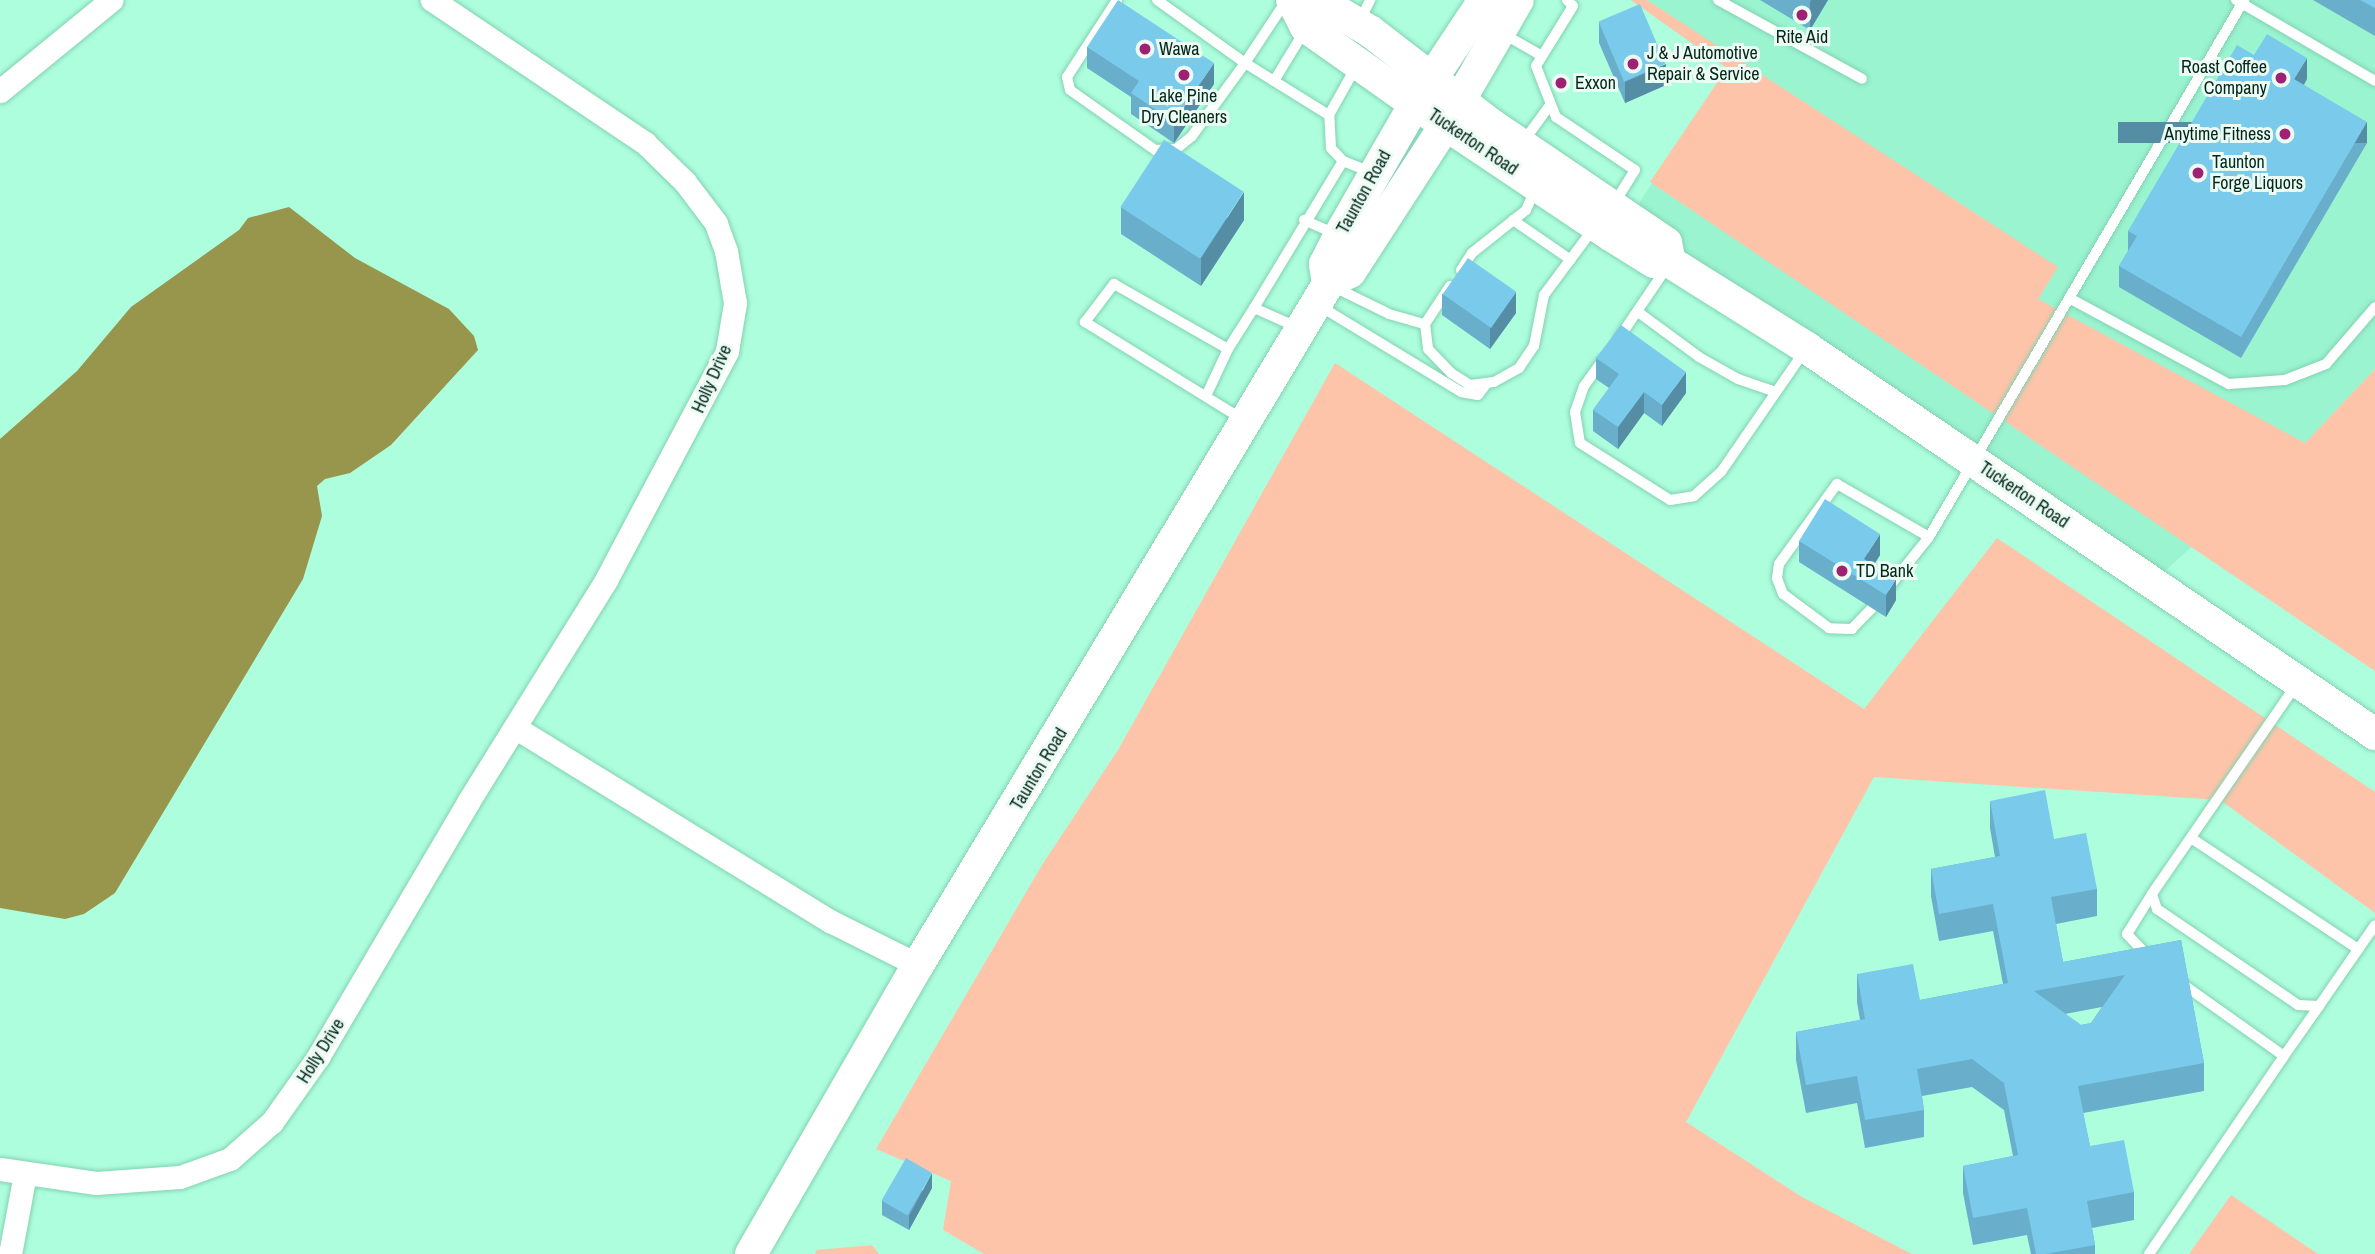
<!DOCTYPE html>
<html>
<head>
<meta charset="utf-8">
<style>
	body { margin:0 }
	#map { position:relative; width:2375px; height:1254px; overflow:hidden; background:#adfedd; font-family:"Archivo Narrow",sans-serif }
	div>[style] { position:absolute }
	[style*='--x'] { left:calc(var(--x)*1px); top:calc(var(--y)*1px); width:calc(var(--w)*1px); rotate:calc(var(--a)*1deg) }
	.built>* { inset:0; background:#9af4d0 }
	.green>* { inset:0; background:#fdc4a9 }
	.water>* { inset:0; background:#98954c }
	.roads { filter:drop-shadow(0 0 2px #83d2b2) drop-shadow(0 0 2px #83d2b2) }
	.lane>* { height:10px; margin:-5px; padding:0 5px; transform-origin:5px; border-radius:5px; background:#fff }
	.street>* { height:23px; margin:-11.5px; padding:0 11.5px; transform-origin:11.5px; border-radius:11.5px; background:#fff }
	.secondary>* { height:32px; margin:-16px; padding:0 16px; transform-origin:16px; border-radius:16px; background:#fff }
	.wall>* { inset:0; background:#69aeca }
	.shaded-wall>* { inset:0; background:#558da4; transform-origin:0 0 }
	.building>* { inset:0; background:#7acaeb; transform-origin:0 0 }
	.dots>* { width:19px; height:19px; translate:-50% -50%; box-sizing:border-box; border:4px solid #ecfbf4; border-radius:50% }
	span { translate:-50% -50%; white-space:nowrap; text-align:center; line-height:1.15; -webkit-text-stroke:6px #ecfbf4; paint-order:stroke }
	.poi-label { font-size:18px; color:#04271c }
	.left { translate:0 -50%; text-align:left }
	.right { translate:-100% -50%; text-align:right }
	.street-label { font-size:18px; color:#04271c }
</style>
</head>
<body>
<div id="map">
	<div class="built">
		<i style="clip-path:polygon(1631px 0,2375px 0,2375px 369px,2305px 443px,2153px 582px,1628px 220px,1727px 68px)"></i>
	</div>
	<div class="green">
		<i style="clip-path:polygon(1631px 0,1647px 0,2058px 267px,2038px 299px,2305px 443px,2375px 369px,2375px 671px,1650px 182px,1727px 68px)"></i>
		<i style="clip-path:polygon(1335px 363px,1864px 709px,1997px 538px,2375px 792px,2375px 913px,2220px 800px,1874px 777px,1686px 1122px,1802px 1197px,1912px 1254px,984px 1254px,943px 1230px,951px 1181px,876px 1149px,1042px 865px,1118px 750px)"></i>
		<i style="clip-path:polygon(2231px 1195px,2318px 1254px,2189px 1254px)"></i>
		<i style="clip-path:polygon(872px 1245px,879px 1254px,815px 1254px,817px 1250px)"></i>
	</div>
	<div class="water">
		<i style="clip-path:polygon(289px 207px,355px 258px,449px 309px,474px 336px,478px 350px,391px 445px,350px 473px,325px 479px,317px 486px,322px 516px,303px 579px,115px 893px,84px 914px,65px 919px,0 908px,0 439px,77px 371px,131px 307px,239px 230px,248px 218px)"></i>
	</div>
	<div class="roads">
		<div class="lane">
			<i style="--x:1117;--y:0;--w:92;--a:123"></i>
			<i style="--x:1067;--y:77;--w:13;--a:77"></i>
			<i style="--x:1070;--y:90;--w:104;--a:35.2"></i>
			<i style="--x:1155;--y:150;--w:21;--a:-3"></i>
			<i style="--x:1176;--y:149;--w:21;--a:-39"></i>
			<i style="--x:1192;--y:136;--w:90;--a:-54"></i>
			<i style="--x:1245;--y:63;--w:99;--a:31.8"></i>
			<i style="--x:1157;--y:0;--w:108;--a:35.6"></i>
			<i style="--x:1245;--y:63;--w:74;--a:-56.5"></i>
			<i style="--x:1567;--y:0;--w:8;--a:45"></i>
			<i style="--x:1573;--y:6;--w:70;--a:121.7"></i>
			<i style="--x:1536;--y:66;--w:55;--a:68.6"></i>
			<i style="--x:1556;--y:117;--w:95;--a:33.9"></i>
			<i style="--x:1635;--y:170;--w:39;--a:122"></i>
			<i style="--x:1718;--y:0;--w:164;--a:28.7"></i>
			<i style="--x:2236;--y:0;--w:161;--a:30.2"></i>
			<i style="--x:1359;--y:22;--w:25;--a:-63"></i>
			<i style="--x:1502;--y:33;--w:46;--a:29.9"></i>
			<i style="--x:1274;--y:81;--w:60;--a:-58.7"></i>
			<i style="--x:1523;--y:142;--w:46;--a:-53.9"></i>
			<i style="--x:1343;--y:161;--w:32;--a:22"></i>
			<i style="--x:1304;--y:220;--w:36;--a:24"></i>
			<i style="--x:1513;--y:220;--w:70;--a:34.6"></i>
			<i style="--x:1461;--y:270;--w:20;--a:-57"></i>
			<i style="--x:1472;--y:253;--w:69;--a:-38.5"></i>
			<i style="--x:1526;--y:210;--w:24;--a:-66"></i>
			<i style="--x:1450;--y:286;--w:45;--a:123.3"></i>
			<i style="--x:1425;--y:324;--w:25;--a:83"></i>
			<i style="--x:1428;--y:349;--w:33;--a:46"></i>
			<i style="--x:1451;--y:373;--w:22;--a:32"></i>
			<i style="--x:1470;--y:385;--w:24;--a:-7"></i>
			<i style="--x:1494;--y:382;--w:29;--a:-29"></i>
			<i style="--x:1519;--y:368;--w:27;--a:-56"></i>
			<i style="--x:1534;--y:346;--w:52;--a:-78.9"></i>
			<i style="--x:1544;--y:295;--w:82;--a:-53.4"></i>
			<i style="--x:1334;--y:287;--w:61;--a:26.1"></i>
			<i style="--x:1389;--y:314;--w:37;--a:16"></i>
			<i style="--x:2069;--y:298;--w:182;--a:28.3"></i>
			<i style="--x:2229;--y:384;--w:56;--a:-4.1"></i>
			<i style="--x:2285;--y:380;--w:44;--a:-21.3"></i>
			<i style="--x:2326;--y:364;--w:75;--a:-49.3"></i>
			<i style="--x:1318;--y:305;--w:167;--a:31.3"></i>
			<i style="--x:1461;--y:392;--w:17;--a:10"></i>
			<i style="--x:1478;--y:395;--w:15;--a:-53"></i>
			<i style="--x:1254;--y:308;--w:172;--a:-58.8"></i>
			<i style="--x:1343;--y:161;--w:18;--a:-133"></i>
			<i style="--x:1331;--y:148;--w:33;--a:-93"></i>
			<i style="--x:1329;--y:115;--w:57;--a:-60.8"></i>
			<i style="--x:1638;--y:312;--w:76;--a:36.4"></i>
			<i style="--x:1699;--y:357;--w:45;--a:29.4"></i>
			<i style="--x:1738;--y:379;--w:40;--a:18.9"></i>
			<i style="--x:1619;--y:338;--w:86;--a:-55.9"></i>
			<i style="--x:1603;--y:360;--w:32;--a:126"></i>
			<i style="--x:1584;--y:386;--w:28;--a:109"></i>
			<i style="--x:1575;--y:412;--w:31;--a:81"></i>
			<i style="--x:1580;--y:443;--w:107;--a:32.3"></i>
			<i style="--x:1670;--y:500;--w:24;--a:-9"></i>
			<i style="--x:1694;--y:496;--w:36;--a:-42"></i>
			<i style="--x:1721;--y:472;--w:150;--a:-55.4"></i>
			<i style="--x:1206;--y:396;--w:52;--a:-64.9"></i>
			<i style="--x:1242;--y:419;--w:185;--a:-148.3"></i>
			<i style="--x:1085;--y:322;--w:48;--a:-52.7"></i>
			<i style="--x:1114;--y:284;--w:131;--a:29.7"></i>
			<i style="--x:1228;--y:349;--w:49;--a:-57.6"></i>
			<i style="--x:1254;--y:308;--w:49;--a:24"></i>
			<i style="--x:1888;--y:588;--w:65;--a:-51.2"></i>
			<i style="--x:1872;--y:608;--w:29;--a:134"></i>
			<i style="--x:1852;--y:629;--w:23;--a:-178"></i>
			<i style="--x:1829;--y:628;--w:57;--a:-143.5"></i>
			<i style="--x:1783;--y:594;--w:17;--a:-111"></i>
			<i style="--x:1777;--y:578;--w:14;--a:-82"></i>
			<i style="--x:1779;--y:564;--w:99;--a:-54.1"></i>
			<i style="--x:1837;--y:484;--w:106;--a:29.9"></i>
			<i style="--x:1929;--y:537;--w:623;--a:-59.6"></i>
			<i style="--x:2296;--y:685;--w:254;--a:124.6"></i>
			<i style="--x:2152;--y:894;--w:16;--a:72"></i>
			<i style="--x:2157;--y:909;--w:171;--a:34.2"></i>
			<i style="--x:2298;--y:1005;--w:21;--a:3"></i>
			<i style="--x:2319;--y:1006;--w:98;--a:-55.3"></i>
			<i style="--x:2191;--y:838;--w:201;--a:33.6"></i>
			<i style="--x:2149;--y:957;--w:32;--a:-134"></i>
			<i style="--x:2127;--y:934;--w:47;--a:-58"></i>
			<i style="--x:2181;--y:983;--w:126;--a:35.3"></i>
			<i style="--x:2284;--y:1056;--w:61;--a:-55"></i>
			<i style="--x:2149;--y:1254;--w:240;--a:-55.7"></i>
		</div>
		<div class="street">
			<i style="--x:0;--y:91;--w:144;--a:-39.3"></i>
			<i style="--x:516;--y:728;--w:369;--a:31.6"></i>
			<i style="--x:830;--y:921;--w:98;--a:26.6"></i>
			<i style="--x:0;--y:1169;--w:97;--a:8.3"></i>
			<i style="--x:96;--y:1183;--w:84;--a:-4.1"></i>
			<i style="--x:180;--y:1177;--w:53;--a:-19.8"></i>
			<i style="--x:230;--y:1159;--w:56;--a:-41.4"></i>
			<i style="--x:272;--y:1122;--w:80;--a:-54.7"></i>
			<i style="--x:318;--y:1057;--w:296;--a:-59.5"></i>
			<i style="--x:468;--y:802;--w:261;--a:-58.1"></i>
			<i style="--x:606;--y:580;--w:259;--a:-62.1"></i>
			<i style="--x:727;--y:351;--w:49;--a:-80.5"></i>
			<i style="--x:735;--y:303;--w:53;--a:-99.8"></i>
			<i style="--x:726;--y:251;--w:30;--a:-110"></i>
			<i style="--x:716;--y:223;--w:51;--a:-127.1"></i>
			<i style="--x:685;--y:182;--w:56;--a:-135.7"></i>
			<i style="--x:645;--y:143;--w:257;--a:-146.1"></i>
			<i style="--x:10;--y:1254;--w:81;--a:-79.4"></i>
		</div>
		<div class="secondary">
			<i style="--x:1292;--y:0;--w:30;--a:63"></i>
			<i style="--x:1306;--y:27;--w:133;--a:35.2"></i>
			<i style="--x:1415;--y:104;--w:237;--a:33.8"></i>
			<i style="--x:1612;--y:236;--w:49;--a:31.8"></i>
			<i style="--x:1654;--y:262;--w:16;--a:0"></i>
			<i style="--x:1670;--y:262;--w:162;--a:32.1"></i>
			<i style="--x:1807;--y:348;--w:687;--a:34.2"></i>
			<i style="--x:1318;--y:0;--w:62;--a:31.1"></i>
			<i style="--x:1371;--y:32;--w:149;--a:37.6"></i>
			<i style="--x:1489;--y:123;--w:214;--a:34.1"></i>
			<i style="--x:1666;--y:243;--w:19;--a:78"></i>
			<i style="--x:1328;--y:284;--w:20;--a:-99"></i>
			<i style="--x:1325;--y:264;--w:31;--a:-63"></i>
			<i style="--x:1339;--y:236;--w:152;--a:-60.1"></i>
			<i style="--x:1415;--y:104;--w:125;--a:-56.4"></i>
			<i style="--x:751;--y:1254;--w:334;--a:-60"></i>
			<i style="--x:918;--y:965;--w:795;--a:-58.95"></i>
			<i style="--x:1328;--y:284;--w:25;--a:-29"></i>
			<i style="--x:1350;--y:272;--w:176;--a:-57"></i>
			<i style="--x:1446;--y:124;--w:143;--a:-59.9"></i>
		</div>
	</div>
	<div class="wall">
		<i style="clip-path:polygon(1760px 0,1828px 0,1810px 30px)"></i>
		<i style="clip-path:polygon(2313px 0,2375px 0,2375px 36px)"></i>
		<i style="clip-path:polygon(1599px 22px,1666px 85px,1625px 103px,1599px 43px)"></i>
		<i style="clip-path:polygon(1087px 47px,1214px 84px,1174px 143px,1131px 114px,1131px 97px,1087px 68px)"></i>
		<i style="clip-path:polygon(2307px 79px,2304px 85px,2367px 143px,2241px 358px,2119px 287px,2119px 266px,2128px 251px,2128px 231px)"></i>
		<i style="clip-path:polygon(1121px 207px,1244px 220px,1201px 286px,1121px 234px)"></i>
		<i style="clip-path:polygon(1442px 294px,1516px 313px,1490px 349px,1442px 315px)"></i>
		<i style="clip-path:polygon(1596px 358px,1686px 393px,1662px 426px,1644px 413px,1618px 449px,1593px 431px,1593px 410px,1609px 388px,1596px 379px)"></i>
		<i style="clip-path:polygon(1799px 541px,1880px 555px,1874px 565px,1896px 600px,1886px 617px,1799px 562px)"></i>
		<i style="clip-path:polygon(evenodd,1990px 801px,2054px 839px,2097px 889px,2097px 916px,2056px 924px,2063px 962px,2181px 940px,2204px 1063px,2204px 1091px,2083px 1113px,2090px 1146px,2134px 1192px,2134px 1220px,2092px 1228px,2095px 1245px,2095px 1254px,2031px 1254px,2027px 1235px,1973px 1245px,1963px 1193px,1963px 1166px,2013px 1156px,2004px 1110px,1972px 1087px,1922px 1096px,1924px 1110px,1924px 1137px,1865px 1148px,1857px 1103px,1806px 1113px,1796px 1060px,1796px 1032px,1860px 1020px,1857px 1002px,1857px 974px,1920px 1000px,2003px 984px,1993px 931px,1939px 941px,1931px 896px,1931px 869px,1995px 857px,1990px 828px,1990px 801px,2102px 1007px,2091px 1023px,2081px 1025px,2065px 1014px,2102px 1007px)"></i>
		<i style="clip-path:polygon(932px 1188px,909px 1230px,882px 1215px,882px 1201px)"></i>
	</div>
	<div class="shaded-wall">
		<i style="clip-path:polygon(1811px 0,1828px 0,1810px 30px,1810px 2px)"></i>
		<i style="clip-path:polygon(2307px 58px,2307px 79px,2294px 100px,2294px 79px)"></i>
		<i style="clip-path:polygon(1214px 63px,1214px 84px,1174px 143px,1174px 122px)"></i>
		<i style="clip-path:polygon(1666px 64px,1666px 85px,1625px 103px,1625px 82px)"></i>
		<i style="left:2367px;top:122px;width:21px;height:249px;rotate:90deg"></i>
		<i style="clip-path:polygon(1244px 192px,1244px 220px,1201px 286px,1201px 258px)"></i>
		<i style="clip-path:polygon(1516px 292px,1516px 313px,1490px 349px,1490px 328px)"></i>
		<i style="clip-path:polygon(1686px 372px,1686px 393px,1662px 426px,1662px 405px)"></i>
		<i style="clip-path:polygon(1644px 392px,1644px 413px,1618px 449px,1618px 427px)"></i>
		<i style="clip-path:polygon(1880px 534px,1880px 555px,1864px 580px,1864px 559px)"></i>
		<i style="clip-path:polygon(1896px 579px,1896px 600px,1886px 617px,1886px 595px)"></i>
		<i style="clip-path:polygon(932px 1173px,932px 1188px,909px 1230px,909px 1216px)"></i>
	</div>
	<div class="building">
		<i style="clip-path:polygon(1118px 0,1214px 63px,1174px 122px,1131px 93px,1139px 81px,1087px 47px)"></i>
		<i style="clip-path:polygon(2360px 0,2375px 0,2375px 8px)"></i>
		<i style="left:1640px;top:4px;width:65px;height:45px;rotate:67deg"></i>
		<i style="clip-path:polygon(2267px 34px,2307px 58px,2294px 79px,2367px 122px,2241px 337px,2119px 266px,2137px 236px,2128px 231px,2237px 45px,2254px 55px)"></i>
		<i style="left:1164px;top:140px;width:95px;height:80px;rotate:33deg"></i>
		<i style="left:1468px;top:258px;width:59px;height:44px;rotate:35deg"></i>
		<i style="clip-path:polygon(1621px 325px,1686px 372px,1662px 405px,1644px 392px,1618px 427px,1593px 410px,1619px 374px,1596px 358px)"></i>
		<i style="clip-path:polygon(1825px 499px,1880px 534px,1864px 559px,1896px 579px,1886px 595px,1799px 541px)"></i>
		<i style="clip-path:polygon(evenodd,2045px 790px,2054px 839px,2086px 833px,2097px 889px,2051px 897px,2063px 962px,2181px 940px,2204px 1063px,2078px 1086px,2090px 1146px,2124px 1140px,2134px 1192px,2087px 1201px,2095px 1245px,2046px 1254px,2036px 1254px,2027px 1208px,1973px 1218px,1963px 1166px,2018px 1155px,2004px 1083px,1972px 1059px,1917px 1069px,1924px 1110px,1865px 1120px,1857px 1076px,1806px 1085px,1796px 1032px,1865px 1019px,1857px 974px,1913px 964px,1920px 1000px,2008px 983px,1993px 904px,1939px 914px,1931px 869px,2000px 856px,1990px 801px,2045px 790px,2125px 975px,2091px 1023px,2081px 1025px,2034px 991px,2125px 975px)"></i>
		<i style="left:906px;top:1158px;width:30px;height:49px;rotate:30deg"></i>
	</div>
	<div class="dots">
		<i style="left:1802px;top:15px;background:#a02072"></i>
		<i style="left:1145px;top:49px;background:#a02072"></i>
		<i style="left:1633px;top:64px;background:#a02072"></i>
		<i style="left:1184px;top:75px;background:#a02072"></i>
		<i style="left:2281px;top:78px;background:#a02072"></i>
		<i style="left:1561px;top:83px;background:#a02072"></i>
		<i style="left:2285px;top:134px;background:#a02072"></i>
		<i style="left:2198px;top:173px;background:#a02072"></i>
		<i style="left:1842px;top:571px;background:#a02072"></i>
	</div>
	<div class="poi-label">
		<span style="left:1802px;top:37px">Rite Aid</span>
		<span class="left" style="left:1159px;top:49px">Wawa</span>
		<span class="left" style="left:1647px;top:64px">J &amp; J Automotive<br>Repair &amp; Service</span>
		<span class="right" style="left:2267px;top:78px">Roast Coffee<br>Company</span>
		<span class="left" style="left:1575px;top:83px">Exxon</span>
		<span style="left:1184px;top:107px">Lake Pine<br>Dry Cleaners</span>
		<span class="right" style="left:2271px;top:134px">Anytime Fitness</span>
		<span class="left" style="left:2212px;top:173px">Taunton<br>Forge Liquors</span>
		<span class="left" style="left:1856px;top:571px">TD Bank</span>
	</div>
	<div class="street-label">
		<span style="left:1473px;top:142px;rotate:34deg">Tuckerton Road</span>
		<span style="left:1364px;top:192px;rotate:-61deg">Taunton Road</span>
		<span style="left:712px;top:379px;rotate:-66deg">Holly Drive</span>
		<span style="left:2024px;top:495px;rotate:34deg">Tuckerton Road</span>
		<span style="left:1039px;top:769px;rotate:-59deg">Taunton Road</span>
		<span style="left:321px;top:1051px;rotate:-58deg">Holly Drive</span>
	</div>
</div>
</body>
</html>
